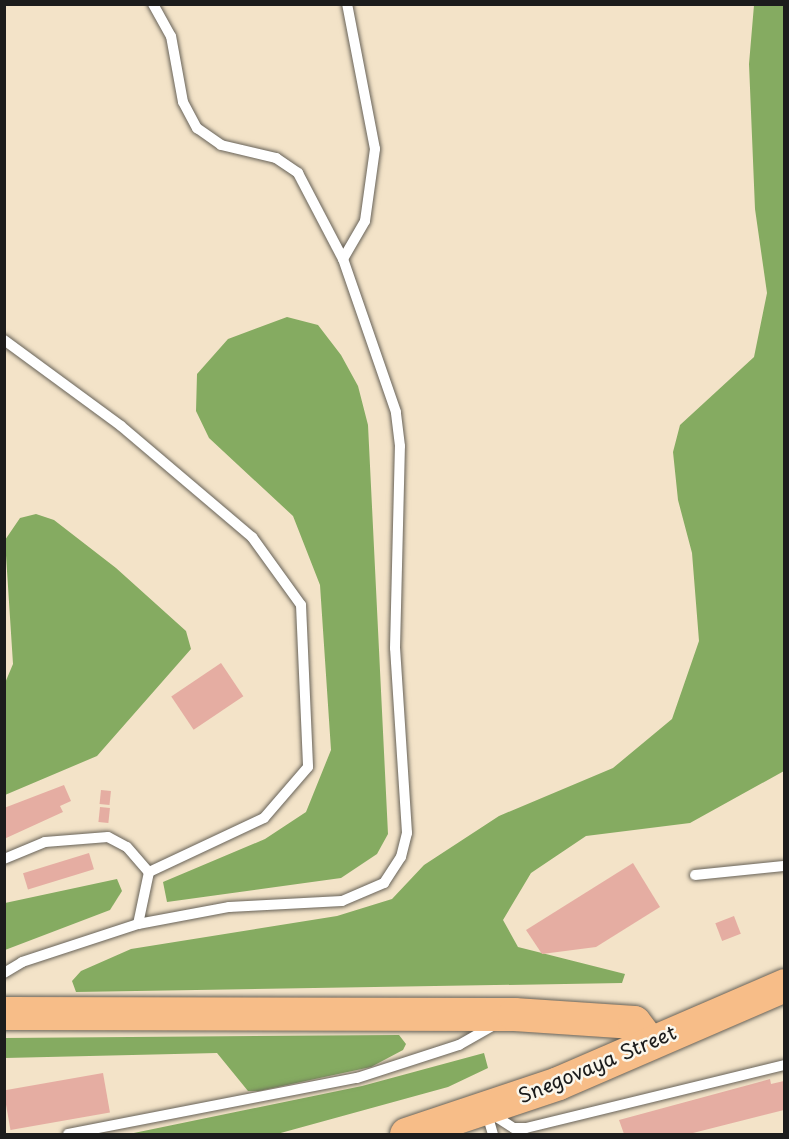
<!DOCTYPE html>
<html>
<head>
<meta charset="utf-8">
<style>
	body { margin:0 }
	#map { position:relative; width:789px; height:1139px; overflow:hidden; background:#f3e3c8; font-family:"Playpen Sans",sans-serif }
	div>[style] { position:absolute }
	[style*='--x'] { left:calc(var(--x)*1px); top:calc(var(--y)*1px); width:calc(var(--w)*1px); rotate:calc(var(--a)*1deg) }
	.forest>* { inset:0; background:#85ab61 }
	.building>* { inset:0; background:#e5ada2; transform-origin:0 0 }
	.roads { filter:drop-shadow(0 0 2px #676258) drop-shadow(0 0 2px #676258) }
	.service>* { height:10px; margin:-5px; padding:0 5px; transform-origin:5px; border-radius:5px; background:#fff }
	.primary>* { height:33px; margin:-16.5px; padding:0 16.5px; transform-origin:16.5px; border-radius:16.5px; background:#f7bd88 }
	span { translate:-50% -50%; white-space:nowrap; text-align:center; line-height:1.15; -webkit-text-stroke:5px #fbf7ec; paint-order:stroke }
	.street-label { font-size:20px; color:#1c1c1c }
	.frame { position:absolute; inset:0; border:6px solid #1c1c1c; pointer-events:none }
</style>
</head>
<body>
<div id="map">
	<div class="forest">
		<i style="clip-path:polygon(754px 5px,784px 5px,784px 771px,690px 823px,586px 836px,531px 873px,503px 920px,518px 947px,625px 974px,622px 983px,76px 992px,72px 981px,81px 971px,131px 949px,337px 916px,392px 899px,424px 865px,499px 816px,613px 768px,672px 719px,699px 641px,692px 553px,678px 500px,673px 452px,680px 425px,754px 357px,767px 293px,755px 209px,749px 64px)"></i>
		<i style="clip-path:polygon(287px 317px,318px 325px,341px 355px,358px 386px,368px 425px,388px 834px,377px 854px,341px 878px,167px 902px,163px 882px,265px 839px,306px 812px,331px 750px,320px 585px,293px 516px,209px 438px,196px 411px,197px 374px,228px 339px)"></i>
		<i style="clip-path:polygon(36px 514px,54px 520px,116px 568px,186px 631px,191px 649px,97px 756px,5px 795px,5px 683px,13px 664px,5px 540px,20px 518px)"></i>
		<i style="clip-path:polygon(117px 879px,122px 891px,110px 910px,5px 950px,5px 903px)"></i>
		<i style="clip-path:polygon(399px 1035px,406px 1044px,403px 1050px,371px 1067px,259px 1091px,248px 1091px,217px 1053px,5px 1058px,4px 1038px)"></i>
		<i style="clip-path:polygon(484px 1053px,488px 1068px,448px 1087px,277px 1134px,129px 1134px,362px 1086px)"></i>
	</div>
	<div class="building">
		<i style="left:221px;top:663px;width:40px;height:60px;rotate:56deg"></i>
		<i style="clip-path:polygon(64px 785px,71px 801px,60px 806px,63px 812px,4px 839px,4px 808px)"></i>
		<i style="left:101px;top:790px;width:10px;height:14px;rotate:6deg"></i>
		<i style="left:100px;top:807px;width:10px;height:15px;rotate:6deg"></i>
		<i style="left:89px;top:853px;width:17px;height:69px;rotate:73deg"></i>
		<i style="clip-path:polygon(633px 863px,660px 907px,596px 947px,542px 954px,526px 930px)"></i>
		<i style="left:734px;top:916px;width:19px;height:20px;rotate:69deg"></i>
		<i style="left:103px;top:1073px;width:40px;height:101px;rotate:80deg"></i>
		<i style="clip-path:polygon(770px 1079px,771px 1084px,784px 1081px,784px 1110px,689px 1134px,624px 1134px,619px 1120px)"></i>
	</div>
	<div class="roads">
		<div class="service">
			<i style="--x:153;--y:4;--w:37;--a:61"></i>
			<i style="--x:171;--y:36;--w:67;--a:79.7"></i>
			<i style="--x:183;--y:102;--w:30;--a:62"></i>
			<i style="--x:197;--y:128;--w:29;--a:35"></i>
			<i style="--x:221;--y:145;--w:57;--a:13.3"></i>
			<i style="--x:276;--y:158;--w:27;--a:34"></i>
			<i style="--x:298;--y:173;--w:97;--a:62.4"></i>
			<i style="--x:4;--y:340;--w:145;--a:36.3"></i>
			<i style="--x:121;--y:426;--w:172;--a:40.3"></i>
			<i style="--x:252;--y:537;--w:84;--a:54.2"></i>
			<i style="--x:301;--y:605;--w:162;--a:87.5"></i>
			<i style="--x:308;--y:767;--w:67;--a:130.8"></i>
			<i style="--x:264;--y:818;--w:127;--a:154.8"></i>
			<i style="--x:4;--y:859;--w:44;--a:-22.5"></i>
			<i style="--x:45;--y:842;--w:63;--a:-4.5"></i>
			<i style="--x:108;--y:837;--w:21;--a:28"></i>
			<i style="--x:127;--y:847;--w:33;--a:49"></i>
			<i style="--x:149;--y:872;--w:53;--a:101.9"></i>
			<i style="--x:695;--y:875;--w:89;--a:-5.8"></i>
			<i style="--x:4;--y:973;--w:21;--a:-31"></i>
			<i style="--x:22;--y:962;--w:122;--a:-18.1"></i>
			<i style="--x:138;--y:924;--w:93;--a:-10.6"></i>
			<i style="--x:229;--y:907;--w:113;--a:-3"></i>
			<i style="--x:342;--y:901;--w:46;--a:-23.2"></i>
			<i style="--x:384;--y:883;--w:31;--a:-57"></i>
			<i style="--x:401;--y:857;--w:25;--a:-76"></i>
			<i style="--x:407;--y:833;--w:185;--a:-93.7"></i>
			<i style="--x:395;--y:648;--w:202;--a:-88.6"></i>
			<i style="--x:400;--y:446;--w:34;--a:-97"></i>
			<i style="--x:396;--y:412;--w:162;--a:-109.1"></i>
			<i style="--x:343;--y:259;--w:44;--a:-59.9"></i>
			<i style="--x:365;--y:221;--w:73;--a:-82.1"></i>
			<i style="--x:375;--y:149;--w:148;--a:-100.9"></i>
			<i style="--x:486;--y:1110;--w:25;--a:74"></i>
			<i style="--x:489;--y:1112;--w:30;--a:33"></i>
			<i style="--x:514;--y:1128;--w:12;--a:0"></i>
			<i style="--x:526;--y:1128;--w:266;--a:-13.7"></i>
			<i style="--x:68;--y:1134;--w:294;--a:-11"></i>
			<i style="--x:357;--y:1078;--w:107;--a:-17.9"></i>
			<i style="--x:459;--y:1045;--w:43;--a:-29.6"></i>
		</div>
		<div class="primary">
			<i style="--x:4;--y:1013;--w:510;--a:0.11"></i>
			<i style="--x:514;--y:1014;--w:120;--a:3.8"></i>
			<i style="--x:634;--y:1022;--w:25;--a:53"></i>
			<i style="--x:406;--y:1134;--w:160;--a:-18.5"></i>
			<i style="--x:558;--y:1083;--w:246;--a:-23.4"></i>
		</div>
	</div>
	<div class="street-label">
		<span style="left:597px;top:1064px;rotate:-23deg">Snegovaya Street</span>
	</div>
	<div class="frame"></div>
</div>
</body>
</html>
